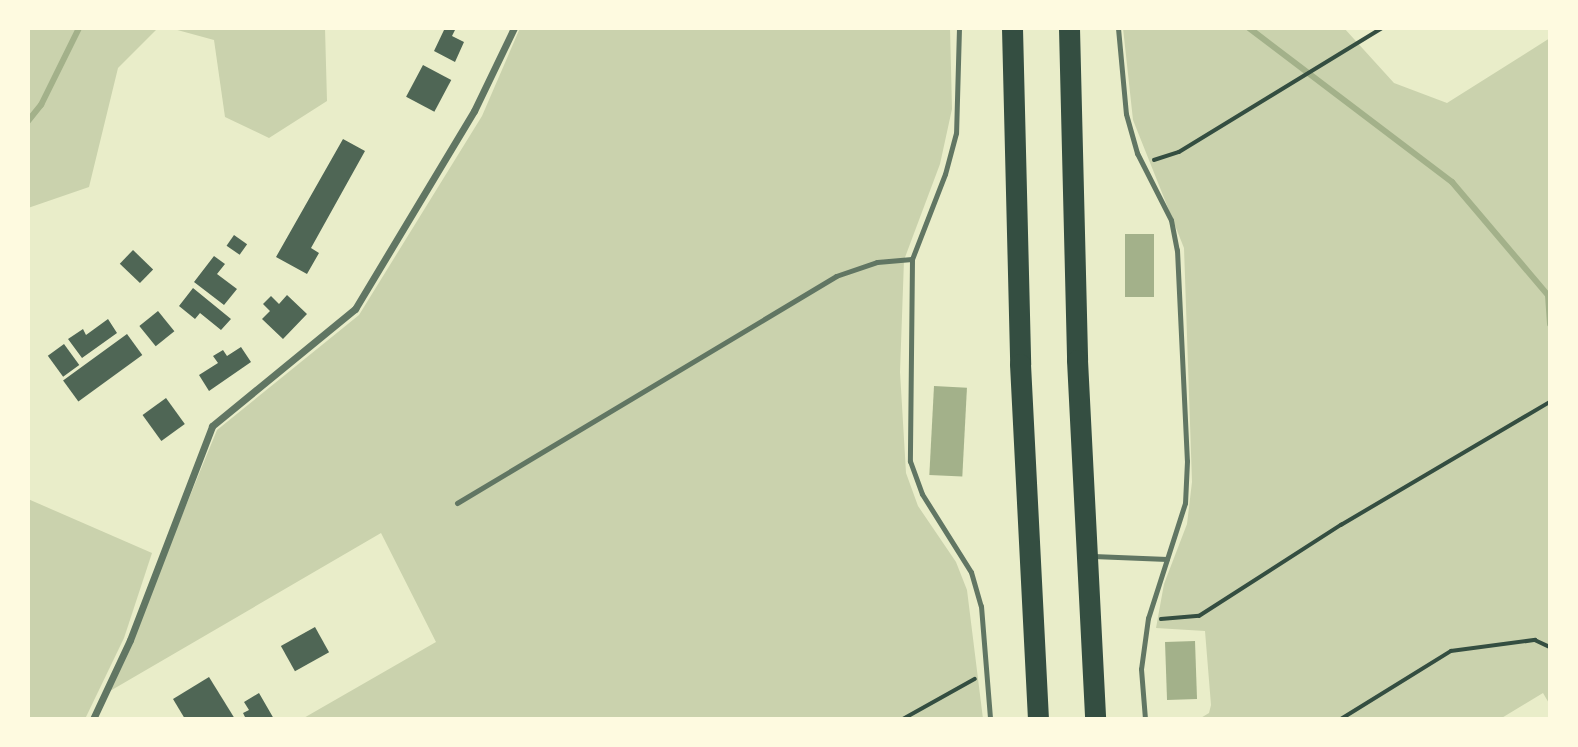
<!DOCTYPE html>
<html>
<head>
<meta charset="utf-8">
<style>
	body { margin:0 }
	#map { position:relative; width:1578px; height:747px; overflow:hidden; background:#e9edc9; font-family:Mulish,sans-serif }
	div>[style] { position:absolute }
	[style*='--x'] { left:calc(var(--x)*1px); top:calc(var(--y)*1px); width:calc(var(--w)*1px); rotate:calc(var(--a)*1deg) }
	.green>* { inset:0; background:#cad2ad }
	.water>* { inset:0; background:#a3b18a; transform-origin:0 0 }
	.stream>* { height:6px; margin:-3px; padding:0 3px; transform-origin:3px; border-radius:3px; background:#a3b18a }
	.building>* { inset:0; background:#4f6655; transform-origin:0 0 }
	.path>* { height:3.5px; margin:-1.75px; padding:0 1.75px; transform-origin:1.75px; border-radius:1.75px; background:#344e41 }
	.service>* { height:5px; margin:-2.5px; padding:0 2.5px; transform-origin:2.5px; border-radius:2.5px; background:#617663 }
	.minor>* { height:7px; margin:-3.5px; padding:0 3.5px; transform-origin:3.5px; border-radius:3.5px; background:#617663 }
	.motorway>* { height:21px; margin:-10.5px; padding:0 10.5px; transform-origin:10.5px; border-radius:10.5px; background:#344e41 }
	span { translate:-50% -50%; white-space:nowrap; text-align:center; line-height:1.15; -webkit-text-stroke:5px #fefae0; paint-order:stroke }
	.frame { position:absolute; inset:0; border:30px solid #fefae0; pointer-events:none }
</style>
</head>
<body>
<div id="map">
	<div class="green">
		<i style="clip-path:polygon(28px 28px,158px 28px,118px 68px,89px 187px,28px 208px)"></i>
		<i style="clip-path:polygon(170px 28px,325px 28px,327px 101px,269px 138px,225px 117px,214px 40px)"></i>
		<i style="clip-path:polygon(520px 28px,950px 28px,952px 109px,940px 164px,904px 260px,900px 372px,906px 473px,918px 506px,956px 562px,967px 590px,983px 719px,302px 719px,436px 642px,381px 533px,110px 691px,217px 430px,359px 315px,482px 116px)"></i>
		<i style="clip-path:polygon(1123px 28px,1344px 28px,1394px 83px,1447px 103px,1550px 38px,1550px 705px,1543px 693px,1500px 719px,1199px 719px,1209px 713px,1211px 705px,1205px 631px,1156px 628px,1164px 584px,1187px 524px,1192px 482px,1184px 248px,1133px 120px)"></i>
		<i style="clip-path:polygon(28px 499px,152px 553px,124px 638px,85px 719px,28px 719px)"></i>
	</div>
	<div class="water">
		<i style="left:1154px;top:234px;width:63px;height:29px;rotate:90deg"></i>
		<i style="left:934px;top:386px;width:33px;height:89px;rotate:3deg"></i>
		<i style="left:1195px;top:641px;width:58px;height:30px;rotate:88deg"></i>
	</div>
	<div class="stream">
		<i style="--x:1249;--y:28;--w:255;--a:37.2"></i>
		<i style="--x:1452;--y:182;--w:148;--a:49.7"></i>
		<i style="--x:1548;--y:295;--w:29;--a:86"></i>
		<i style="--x:28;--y:121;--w:21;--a:-51"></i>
		<i style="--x:41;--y:105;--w:86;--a:-63.7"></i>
	</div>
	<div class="building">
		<i style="clip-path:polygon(440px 28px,456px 28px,452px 36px,464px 42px,455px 62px,434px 51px,444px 30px)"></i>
		<i style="left:423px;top:65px;width:32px;height:36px;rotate:28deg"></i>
		<i style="clip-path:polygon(343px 139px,365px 151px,311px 248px,319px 253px,307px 274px,276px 257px)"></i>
		<i style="left:234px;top:235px;width:16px;height:13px;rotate:35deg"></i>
		<i style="left:133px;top:250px;width:28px;height:19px;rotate:44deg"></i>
		<i style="clip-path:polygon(214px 256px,225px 264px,217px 274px,237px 289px,224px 305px,194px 282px)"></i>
		<i style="clip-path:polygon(193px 288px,231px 319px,221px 330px,200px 313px,195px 319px,179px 306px)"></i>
		<i style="clip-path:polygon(287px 295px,307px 314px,283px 339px,262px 319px,270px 311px,263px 304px,271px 296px,279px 304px)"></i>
		<i style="left:158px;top:311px;width:26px;height:24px;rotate:51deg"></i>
		<i style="clip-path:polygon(108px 319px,117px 333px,82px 358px,68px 339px,83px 329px,86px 335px)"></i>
		<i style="left:127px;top:334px;width:26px;height:79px;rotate:54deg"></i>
		<i style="left:64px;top:344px;width:26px;height:20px;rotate:54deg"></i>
		<i style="clip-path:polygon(241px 347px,251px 362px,209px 391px,199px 375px,218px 363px,213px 356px,223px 350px,227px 356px)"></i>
		<i style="left:166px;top:398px;width:32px;height:29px;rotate:54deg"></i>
		<i style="left:315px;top:627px;width:29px;height:39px;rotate:61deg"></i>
		<i style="clip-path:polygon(209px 677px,235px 719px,185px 719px,173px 699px)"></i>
		<i style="clip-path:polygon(259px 693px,274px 719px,246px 719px,243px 713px,249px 710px,244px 702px)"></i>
	</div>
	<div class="path">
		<i style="--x:1154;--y:160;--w:26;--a:-18"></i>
		<i style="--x:1179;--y:152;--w:238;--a:-31.4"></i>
		<i style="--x:1161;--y:619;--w:38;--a:-5"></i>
		<i style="--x:1199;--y:616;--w:169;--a:-32.7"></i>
		<i style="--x:1341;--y:525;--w:243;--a:-30.5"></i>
		<i style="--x:903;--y:719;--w:82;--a:-29.1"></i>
		<i style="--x:1341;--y:719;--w:129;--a:-31.7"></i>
		<i style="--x:1451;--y:651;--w:85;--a:-7.5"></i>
		<i style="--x:1535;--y:640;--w:17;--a:25"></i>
	</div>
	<div class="service">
		<i style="--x:959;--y:28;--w:105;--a:91.6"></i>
		<i style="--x:956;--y:133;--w:42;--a:105"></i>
		<i style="--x:945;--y:174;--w:91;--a:111.2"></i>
		<i style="--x:912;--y:259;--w:202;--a:90.6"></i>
		<i style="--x:910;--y:461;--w:35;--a:70"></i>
		<i style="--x:922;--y:494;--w:92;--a:57.9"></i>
		<i style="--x:971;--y:572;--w:35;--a:74"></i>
		<i style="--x:981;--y:606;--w:113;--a:85.4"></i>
		<i style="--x:1118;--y:28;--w:86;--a:84.7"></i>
		<i style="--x:1126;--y:114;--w:41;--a:74.2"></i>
		<i style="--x:1137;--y:153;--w:75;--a:63.1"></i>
		<i style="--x:1171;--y:220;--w:31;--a:79"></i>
		<i style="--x:1177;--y:250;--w:211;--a:87.3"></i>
		<i style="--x:1187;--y:461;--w:42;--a:92.7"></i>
		<i style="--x:1185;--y:503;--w:121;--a:107.8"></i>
		<i style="--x:1148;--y:618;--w:51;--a:97.8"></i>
		<i style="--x:1141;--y:669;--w:50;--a:85.4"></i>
		<i style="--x:457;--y:503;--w:442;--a:-30.9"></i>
		<i style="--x:836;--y:276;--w:43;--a:-18.9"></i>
		<i style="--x:877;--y:262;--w:35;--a:-5"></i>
		<i style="--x:1093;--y:556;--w:74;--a:2.3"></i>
	</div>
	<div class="minor">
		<i style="--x:93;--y:719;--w:87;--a:-64.9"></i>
		<i style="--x:130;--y:640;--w:229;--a:-69"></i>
		<i style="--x:212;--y:426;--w:185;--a:-39.3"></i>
		<i style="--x:355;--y:309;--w:231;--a:-59"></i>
		<i style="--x:474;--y:111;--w:92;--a:-64.3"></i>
	</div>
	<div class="motorway">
		<i style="--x:1012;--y:28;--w:336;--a:88.6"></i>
		<i style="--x:1020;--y:364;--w:355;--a:87.1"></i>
		<i style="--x:1069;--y:28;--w:332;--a:88.6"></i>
		<i style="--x:1077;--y:360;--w:359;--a:87.1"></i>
	</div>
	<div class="frame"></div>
</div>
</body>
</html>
